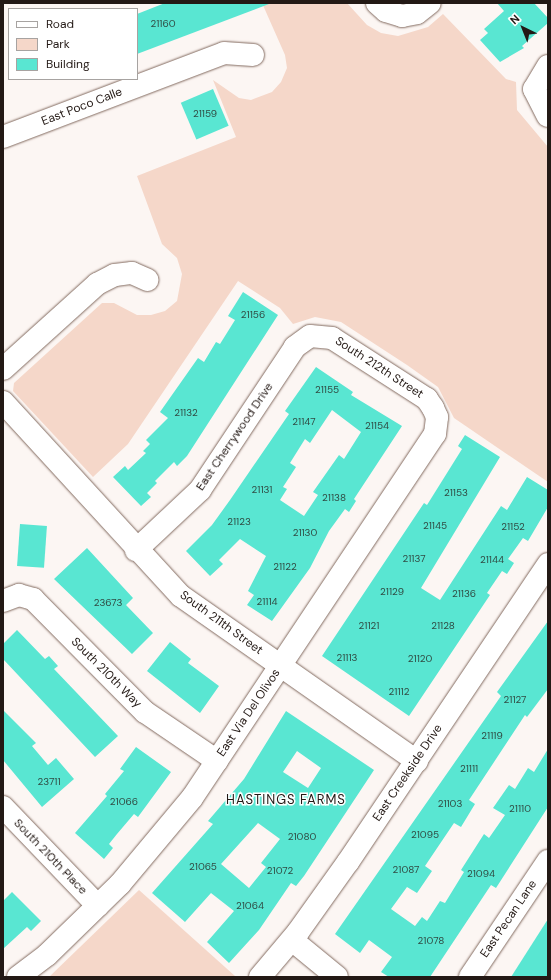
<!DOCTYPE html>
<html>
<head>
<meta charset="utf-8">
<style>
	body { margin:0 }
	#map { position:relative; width:551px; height:980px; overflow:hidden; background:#fcf6f3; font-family:"DM Sans",sans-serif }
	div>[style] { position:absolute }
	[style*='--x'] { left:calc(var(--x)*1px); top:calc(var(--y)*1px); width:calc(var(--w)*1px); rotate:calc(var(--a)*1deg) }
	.green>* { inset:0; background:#f5d7c9 }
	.building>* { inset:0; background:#59e6d2; transform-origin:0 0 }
	.roads { filter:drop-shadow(0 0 1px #836b60) drop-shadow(0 0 1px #836b60) }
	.minor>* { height:22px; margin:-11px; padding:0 11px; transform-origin:11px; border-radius:11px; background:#fff }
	span { translate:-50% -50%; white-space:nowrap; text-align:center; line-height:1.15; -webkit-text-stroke:3px #fff; paint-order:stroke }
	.number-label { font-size:10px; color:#304c44 }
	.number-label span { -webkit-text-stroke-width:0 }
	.street-label { font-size:12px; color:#231915 }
	.neighbourhood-label { font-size:13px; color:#231915; letter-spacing:1px }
	.frame { position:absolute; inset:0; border:4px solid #231915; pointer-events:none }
	.legend { position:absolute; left:8px; top:8px; width:130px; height:72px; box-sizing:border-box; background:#fff; border:1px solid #a7a3a1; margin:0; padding:5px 7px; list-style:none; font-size:12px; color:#231915 }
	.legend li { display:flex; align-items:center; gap:8px; height:20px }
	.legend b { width:20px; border:1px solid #a7a3a1 }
	.north { position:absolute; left:503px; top:8px; width:40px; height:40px; -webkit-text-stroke:3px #fff; paint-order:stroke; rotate:317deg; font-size:11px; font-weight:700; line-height:16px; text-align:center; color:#231915 }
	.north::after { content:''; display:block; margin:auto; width:14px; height:18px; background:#231915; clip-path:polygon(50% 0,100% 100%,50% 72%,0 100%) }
</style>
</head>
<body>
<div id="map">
	<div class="green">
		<i style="clip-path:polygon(262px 3px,347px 3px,367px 25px,381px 33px,398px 36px,428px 27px,443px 14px,506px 79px,516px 82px,517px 110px,548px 147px,548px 482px,454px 418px,438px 387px,407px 365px,341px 322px,315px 317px,293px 324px,280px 308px,238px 281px,128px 444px,93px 477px,13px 391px,14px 383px,102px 303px,114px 303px,137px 315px,151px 315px,165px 311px,177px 301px,182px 274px,177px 258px,162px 244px,137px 176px,236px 137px,213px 80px,239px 98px,251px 100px,272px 92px,281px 82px,287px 68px,285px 55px)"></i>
		<i style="clip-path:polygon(139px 890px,235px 976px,49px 977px)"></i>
	</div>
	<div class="building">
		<i style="clip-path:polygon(165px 3px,268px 3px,269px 4px,137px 54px,137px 14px)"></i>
		<i style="clip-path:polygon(497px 3px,534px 3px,548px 18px,548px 23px,522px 46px,524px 48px,500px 62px,480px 40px,488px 33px,484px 29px,504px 11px)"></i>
		<i style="left:213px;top:89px;width:40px;height:35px;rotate:67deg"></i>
		<i style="clip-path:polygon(243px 292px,278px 315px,187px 456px,177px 466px,174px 462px,155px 481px,157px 483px,147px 493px,151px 497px,141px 506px,113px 477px,125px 466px,128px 470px,146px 453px,143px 451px,150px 444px,146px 440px,168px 418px,160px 412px,198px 358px,204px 362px,216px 342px,220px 344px,235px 320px,228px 316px)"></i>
		<i style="clip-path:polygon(evenodd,316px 367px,353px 392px,351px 395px,402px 426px,354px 499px,356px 501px,349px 512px,345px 509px,329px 531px,310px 568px,272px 621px,247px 605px,254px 595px,248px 591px,266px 556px,240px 539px,219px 560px,223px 564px,210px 576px,186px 551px,212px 525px,230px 500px,289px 414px,285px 411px,316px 367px,332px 410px,361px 432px,344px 459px,339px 455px,313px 492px,318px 495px,304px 516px,280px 500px,287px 489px,283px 487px,296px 467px,290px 463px,305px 439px,310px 443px,332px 410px)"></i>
		<i style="clip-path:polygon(465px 435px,500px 457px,421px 588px,440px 600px,501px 506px,507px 510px,527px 477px,548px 490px,548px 507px,528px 541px,523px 538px,508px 559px,514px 563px,507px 574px,502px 571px,487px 593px,490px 595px,409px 716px,322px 656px,424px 503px,427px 505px,462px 449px,458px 446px)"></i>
		<i style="left:20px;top:524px;width:27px;height:42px;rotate:4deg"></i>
		<i style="clip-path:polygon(87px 548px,133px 598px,126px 605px,153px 633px,132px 654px,54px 579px)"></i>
		<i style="clip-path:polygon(548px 621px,548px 689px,527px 717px,525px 715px,469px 800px,475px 804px,461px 827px,454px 823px,425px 866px,432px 871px,417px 893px,407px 887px,391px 909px,415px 926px,422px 917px,427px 921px,440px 901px,445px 903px,464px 872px,461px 870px,484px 834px,489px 838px,505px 815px,493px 808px,509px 785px,515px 789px,528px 768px,534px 772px,548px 749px,548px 807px,496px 888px,491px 885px,430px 977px,389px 977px,381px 972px,392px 957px,369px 940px,360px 953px,335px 934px,501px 696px,497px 692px)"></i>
		<i style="clip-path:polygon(17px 630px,45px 659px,49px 656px,58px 666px,54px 669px,118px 736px,95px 757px,3px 659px,3px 644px)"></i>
		<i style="clip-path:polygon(170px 642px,191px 659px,188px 663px,219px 686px,200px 713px,147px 671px)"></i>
		<i style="clip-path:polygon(3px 710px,36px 743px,32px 746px,48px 765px,56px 758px,74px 779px,42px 807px,3px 760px)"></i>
		<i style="clip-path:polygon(evenodd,286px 711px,374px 770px,304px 876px,296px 886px,291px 883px,259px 930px,229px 963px,207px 942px,234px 911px,211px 893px,185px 922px,152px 893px,213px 824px,208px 821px,244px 779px,286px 711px,297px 751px,321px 768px,308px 788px,283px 772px,297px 751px,286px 711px,258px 823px,280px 839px,261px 863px,266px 867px,249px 888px,221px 864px,258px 823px)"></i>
		<i style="clip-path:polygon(136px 747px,171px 772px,138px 817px,134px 814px,117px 834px,109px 844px,113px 848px,104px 859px,75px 833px,107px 796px,105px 794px,124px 771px,120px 769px)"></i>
		<i style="clip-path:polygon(12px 892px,41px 921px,31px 931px,27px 927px,3px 949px,3px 901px)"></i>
		<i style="clip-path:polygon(548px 919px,548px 977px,511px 977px)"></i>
	</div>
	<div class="roads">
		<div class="minor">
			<i style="--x:377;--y:3;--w:12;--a:42"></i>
			<i style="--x:386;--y:11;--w:17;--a:17"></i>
			<i style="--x:402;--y:16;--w:15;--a:-11"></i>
			<i style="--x:417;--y:13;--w:16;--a:-38"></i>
			<i style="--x:548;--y:66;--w:27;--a:121"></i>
			<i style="--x:534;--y:89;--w:30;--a:63"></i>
			<i style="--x:3;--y:137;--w:236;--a:-20.8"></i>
			<i style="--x:224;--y:53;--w:29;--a:4"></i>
			<i style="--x:3;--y:369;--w:127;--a:-42.1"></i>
			<i style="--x:97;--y:284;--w:20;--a:-27"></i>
			<i style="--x:115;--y:275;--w:17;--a:-7"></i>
			<i style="--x:132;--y:273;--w:17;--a:24"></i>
			<i style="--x:3;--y:402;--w:263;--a:47.5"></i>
			<i style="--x:181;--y:596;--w:288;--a:35"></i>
			<i style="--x:3;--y:601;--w:17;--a:-21"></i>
			<i style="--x:19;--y:595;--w:15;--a:16"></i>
			<i style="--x:33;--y:599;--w:159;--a:45.3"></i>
			<i style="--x:145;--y:712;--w:87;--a:34.2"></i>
			<i style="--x:3;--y:807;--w:137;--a:46.2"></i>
			<i style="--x:292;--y:940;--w:58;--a:39.4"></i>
			<i style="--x:18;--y:977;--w:36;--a:-37"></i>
			<i style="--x:47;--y:955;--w:102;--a:-44.2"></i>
			<i style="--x:120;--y:884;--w:112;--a:-50.1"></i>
			<i style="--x:192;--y:798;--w:438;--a:-56.3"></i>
			<i style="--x:435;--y:434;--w:17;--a:-83"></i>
			<i style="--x:437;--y:417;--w:10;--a:-114"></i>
			<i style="--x:433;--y:408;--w:11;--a:-124"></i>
			<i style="--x:427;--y:399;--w:113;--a:-147.3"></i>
			<i style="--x:332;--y:338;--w:22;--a:-175"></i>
			<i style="--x:310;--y:336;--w:19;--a:144"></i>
			<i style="--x:295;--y:347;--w:172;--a:123.6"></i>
			<i style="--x:200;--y:490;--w:88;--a:136.8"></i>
			<i style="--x:260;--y:977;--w:59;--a:-49.8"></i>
			<i style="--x:298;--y:932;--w:86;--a:-54.5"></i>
			<i style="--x:348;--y:862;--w:359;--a:-56.1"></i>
			<i style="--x:470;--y:977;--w:140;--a:-56.1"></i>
		</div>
	</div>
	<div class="number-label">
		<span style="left:163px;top:24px">21160</span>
		<span style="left:205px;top:114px">21159</span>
		<span style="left:253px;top:315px">21156</span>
		<span style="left:327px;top:390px">21155</span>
		<span style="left:186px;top:413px">21132</span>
		<span style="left:304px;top:422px">21147</span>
		<span style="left:377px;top:426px">21154</span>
		<span style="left:262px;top:490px">21131</span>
		<span style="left:456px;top:493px">21153</span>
		<span style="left:334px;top:498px">21138</span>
		<span style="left:239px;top:522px">21123</span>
		<span style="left:435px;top:526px">21145</span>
		<span style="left:513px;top:527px">21152</span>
		<span style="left:305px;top:533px">21130</span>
		<span style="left:414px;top:559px">21137</span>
		<span style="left:492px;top:560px">21144</span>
		<span style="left:285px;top:567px">21122</span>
		<span style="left:392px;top:592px">21129</span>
		<span style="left:464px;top:594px">21136</span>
		<span style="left:267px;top:602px">21114</span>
		<span style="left:108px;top:603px">23673</span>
		<span style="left:369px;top:626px">21121</span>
		<span style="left:443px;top:626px">21128</span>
		<span style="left:347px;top:658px">21113</span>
		<span style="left:420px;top:659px">21120</span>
		<span style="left:399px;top:692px">21112</span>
		<span style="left:515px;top:700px">21127</span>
		<span style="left:492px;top:736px">21119</span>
		<span style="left:469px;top:769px">21111</span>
		<span style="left:49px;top:782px">23711</span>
		<span style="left:124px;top:802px">21066</span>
		<span style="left:450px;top:804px">21103</span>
		<span style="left:520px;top:809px">21110</span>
		<span style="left:425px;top:835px">21095</span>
		<span style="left:302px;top:837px">21080</span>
		<span style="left:203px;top:867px">21065</span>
		<span style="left:406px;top:870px">21087</span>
		<span style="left:280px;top:871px">21072</span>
		<span style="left:481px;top:874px">21094</span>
		<span style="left:250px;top:906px">21064</span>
		<span style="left:431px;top:941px">21078</span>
	</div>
	<div class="street-label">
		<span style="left:82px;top:107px;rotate:-21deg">East Poco Calle</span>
		<span style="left:379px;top:368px;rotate:33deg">South 212th Street</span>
		<span style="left:235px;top:437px;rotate:-56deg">East Cherrywood Drive</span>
		<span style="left:221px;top:623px;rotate:36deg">South 211th Street</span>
		<span style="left:106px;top:673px;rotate:45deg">South 210th Way</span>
		<span style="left:249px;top:713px;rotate:-56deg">East Via Del Olivos</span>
		<span style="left:408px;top:773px;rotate:-56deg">East Creekside Drive</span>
		<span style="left:50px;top:857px;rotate:46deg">South 210th Place</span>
		<span style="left:509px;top:919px;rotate:-56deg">East Pecan Lane</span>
	</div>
	<div class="neighbourhood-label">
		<span style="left:286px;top:800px">HASTINGS FARMS</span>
	</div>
	<div class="frame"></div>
	<ul class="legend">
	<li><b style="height:5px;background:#fff"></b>Road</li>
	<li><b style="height:11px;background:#f5d7c9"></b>Park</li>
	<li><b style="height:11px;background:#59e6d2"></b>Building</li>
	</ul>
	<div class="north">N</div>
</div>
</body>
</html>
